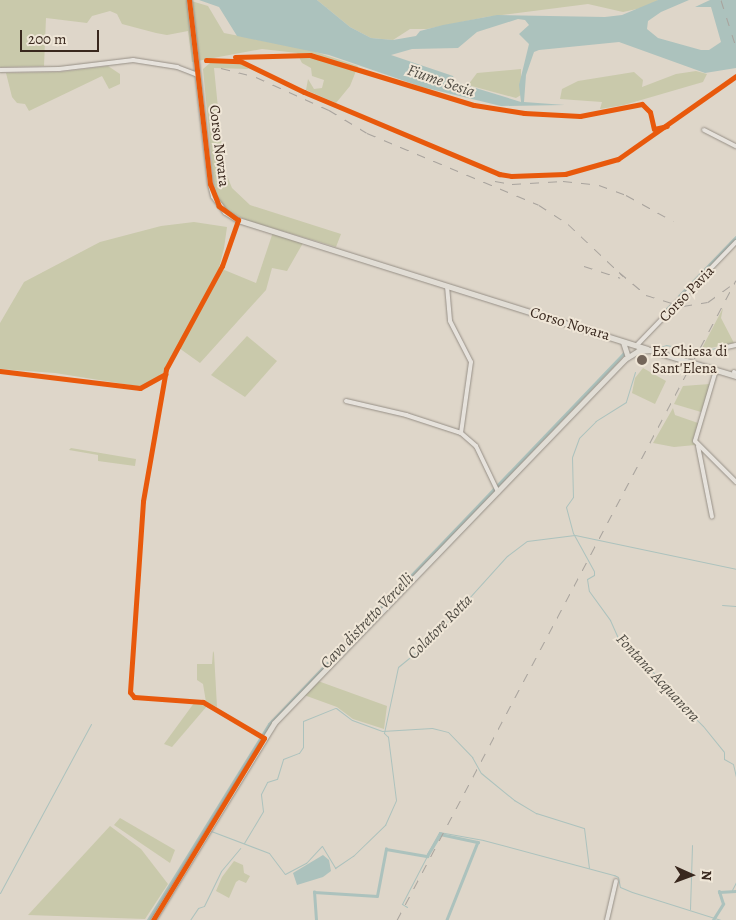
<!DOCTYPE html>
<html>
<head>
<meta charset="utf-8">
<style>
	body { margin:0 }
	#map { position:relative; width:736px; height:920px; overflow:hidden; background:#ded6c9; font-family:Alegreya,serif }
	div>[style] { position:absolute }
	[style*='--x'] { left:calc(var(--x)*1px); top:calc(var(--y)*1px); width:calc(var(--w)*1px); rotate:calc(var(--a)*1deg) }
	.green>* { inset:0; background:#c9c9ab }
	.water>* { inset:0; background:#acc2bd }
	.stream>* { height:1px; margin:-0.5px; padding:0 0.5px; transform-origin:0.5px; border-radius:0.5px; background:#acc2bd }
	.canal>* { height:2.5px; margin:-1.25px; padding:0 1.25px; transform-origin:1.25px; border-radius:1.25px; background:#acc2bd }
	.roads { filter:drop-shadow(0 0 1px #968f86) drop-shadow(0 0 1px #968f86) }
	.minor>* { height:4px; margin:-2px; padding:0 2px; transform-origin:2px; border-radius:2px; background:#e6e2dc }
	.major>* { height:5px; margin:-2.5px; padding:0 2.5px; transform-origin:2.5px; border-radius:2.5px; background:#e1ddd5 }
	.rail>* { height:1px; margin-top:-0.5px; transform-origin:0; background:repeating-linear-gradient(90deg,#a8a39d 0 9px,transparent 0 18px) }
	.cycleway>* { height:5px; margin:-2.5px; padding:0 2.5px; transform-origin:2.5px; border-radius:2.5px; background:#e8590c }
	.dots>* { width:14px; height:14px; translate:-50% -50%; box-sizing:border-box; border:2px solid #efe6d7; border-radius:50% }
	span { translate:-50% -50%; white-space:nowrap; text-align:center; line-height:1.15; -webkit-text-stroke:4px #efe6d7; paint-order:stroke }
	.street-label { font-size:15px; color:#39281e }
	.poi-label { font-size:15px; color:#39281e }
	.left { translate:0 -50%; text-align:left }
	.water-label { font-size:16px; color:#504c44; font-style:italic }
	.north { position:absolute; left:666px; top:850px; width:50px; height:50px; -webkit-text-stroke:4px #efe6d7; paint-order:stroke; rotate:92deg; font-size:14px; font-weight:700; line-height:20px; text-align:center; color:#39281e }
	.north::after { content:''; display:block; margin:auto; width:18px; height:22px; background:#39281e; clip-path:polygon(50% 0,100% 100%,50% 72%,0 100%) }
	.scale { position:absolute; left:20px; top:30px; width:79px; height:22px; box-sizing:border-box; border:2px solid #39281e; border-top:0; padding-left:6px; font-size:15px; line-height:18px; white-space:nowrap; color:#39281e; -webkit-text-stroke:4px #efe6d7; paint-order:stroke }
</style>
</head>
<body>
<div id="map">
	<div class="green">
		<i style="clip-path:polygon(0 0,188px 0,208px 6px,224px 33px,310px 50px,358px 66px,350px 86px,336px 103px,306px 90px,308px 79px,314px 89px,322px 88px,324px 80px,312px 76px,311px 68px,302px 63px,297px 53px,262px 49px,192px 62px,188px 31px,167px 35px,156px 33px,122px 24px,117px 14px,110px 11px,92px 16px,87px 23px,46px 18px,44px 66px,0 67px)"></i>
		<i style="clip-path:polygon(317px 0,658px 0,651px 6px,623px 12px,588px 4px,486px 17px,427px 29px,410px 29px,393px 40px,371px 38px,350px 27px)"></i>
		<i style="clip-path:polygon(239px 62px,249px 69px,214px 68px,224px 168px,232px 188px,250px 205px,341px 234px,336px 247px,246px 220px,229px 211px,219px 200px,214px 184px,203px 69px,210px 63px)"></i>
		<i style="clip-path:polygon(108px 66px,120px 74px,120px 84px,109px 89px,102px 76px,29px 111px,25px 104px,17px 103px,12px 97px,6px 73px,60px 72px)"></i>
		<i style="clip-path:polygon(521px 69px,521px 95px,516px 98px,468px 85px,477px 73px)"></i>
		<i style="clip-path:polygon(696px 71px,707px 74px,703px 82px,624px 105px,600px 109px,602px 102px,560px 99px,562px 89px,578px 81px,634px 72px,643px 80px,642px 87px,676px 74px)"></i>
		<i style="clip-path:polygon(194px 222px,227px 227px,224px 248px,219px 268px,163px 373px,143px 387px,55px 373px,0 369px,0 323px,24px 282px,100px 242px,161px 226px)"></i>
		<i style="clip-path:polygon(273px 232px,303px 243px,287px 271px,272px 268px,266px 290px,200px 363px,179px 348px,222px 269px,256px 283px)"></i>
		<i style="clip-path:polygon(723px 308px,721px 318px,734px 343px,701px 350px)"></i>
		<i style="clip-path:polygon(247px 336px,277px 361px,245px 397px,211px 375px)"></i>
		<i style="clip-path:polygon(643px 368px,666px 381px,655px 404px,632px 393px,635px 378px)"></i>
		<i style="clip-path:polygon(710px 384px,701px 412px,674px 404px,683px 386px)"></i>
		<i style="clip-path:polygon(673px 408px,675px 415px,698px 423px,693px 439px,695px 445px,674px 447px,653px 443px)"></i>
		<i style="clip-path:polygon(71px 448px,136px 459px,135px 466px,98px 461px,98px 455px,69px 450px)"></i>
		<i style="clip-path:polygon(213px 651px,214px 653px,217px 707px,206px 702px,203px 684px,197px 680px,197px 664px,212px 664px)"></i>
		<i style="clip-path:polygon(318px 681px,387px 706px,384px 729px,353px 719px,337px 707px,304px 695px)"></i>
		<i style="clip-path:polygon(194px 703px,207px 706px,172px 747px,164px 744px)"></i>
		<i style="clip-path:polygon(120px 818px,175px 850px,170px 863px,114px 825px)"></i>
		<i style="clip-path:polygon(110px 826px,141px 849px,168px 884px,145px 919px,28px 915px)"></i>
		<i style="clip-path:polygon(234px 861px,243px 865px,244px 873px,250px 876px,246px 883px,239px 880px,236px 882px,229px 898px,216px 891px,222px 877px)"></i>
	</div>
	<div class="water">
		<i style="clip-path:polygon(evenodd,199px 0,317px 0,350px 27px,371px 38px,393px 40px,416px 36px,420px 31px,443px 25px,497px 15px,605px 17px,622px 15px,658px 0,689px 0,661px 12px,648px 21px,647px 29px,658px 38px,701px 50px,709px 50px,721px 42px,711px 7px,695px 7px,710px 0,736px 0,736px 68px,705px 73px,619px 42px,539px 50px,534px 52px,526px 75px,524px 102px,565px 105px,501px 106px,422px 87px,329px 55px,237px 36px,219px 7px,199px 0,518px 19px,525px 20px,529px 25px,519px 34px,529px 44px,519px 85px,521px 102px,456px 82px,453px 76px,391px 55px,412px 49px,458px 48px,477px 32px,518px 19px)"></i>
		<i style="clip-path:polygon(323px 855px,329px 860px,331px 871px,323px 877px,297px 885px,293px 873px)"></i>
	</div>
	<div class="stream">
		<i style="--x:655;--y:349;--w:12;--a:-20"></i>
		<i style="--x:666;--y:345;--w:32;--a:11"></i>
		<i style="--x:702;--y:351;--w:25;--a:-12"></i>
		<i style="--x:635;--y:372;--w:31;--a:107"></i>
		<i style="--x:626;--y:402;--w:36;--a:148"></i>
		<i style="--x:596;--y:421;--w:24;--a:135"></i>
		<i style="--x:579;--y:438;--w:20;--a:110"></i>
		<i style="--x:572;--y:457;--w:40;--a:88.6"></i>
		<i style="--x:573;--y:497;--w:12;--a:125"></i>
		<i style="--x:566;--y:507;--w:27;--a:75"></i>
		<i style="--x:573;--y:533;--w:43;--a:61.1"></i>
		<i style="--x:594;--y:571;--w:4;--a:90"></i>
		<i style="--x:594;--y:575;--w:8;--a:150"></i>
		<i style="--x:587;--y:579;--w:12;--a:81"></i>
		<i style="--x:589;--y:591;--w:36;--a:54"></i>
		<i style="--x:610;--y:620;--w:20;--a:66"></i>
		<i style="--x:618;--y:638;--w:34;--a:40"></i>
		<i style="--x:644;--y:660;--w:38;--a:53"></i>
		<i style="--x:667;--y:690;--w:51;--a:45"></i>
		<i style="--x:703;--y:726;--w:33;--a:51"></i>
		<i style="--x:724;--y:752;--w:7;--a:90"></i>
		<i style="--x:724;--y:759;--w:10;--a:29"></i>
		<i style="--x:733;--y:764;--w:13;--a:77"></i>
		<i style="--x:722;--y:605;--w:14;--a:4"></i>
		<i style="--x:211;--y:831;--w:62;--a:20.8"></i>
		<i style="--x:269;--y:853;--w:26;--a:53"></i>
		<i style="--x:285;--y:874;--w:24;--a:-28"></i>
		<i style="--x:306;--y:863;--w:23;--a:-47"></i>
		<i style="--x:322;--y:846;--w:26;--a:59"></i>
		<i style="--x:335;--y:868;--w:22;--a:-34"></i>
		<i style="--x:353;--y:856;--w:45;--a:-44.1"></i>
		<i style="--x:385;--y:825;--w:27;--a:-66"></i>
		<i style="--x:396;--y:800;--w:64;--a:-97.2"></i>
		<i style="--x:388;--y:737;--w:6;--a:-135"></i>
		<i style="--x:384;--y:733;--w:67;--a:-78"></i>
		<i style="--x:398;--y:667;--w:43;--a:-39.3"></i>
		<i style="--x:431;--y:640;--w:113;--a:-47.9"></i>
		<i style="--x:507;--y:556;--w:25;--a:-37"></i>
		<i style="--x:527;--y:541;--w:48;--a:-7.1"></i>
		<i style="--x:575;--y:535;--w:165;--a:11.9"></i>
		<i style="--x:244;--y:843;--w:37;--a:-59"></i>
		<i style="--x:263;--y:811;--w:17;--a:-97"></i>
		<i style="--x:261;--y:794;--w:13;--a:-63"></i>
		<i style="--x:267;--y:782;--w:10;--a:-17"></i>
		<i style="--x:277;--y:779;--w:21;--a:-73"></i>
		<i style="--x:283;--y:759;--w:17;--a:-21"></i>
		<i style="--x:299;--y:753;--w:7;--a:-56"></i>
		<i style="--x:303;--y:747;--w:26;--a:-90"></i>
		<i style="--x:303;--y:721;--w:35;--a:-22"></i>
		<i style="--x:336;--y:708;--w:20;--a:37"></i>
		<i style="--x:352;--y:720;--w:32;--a:20"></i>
		<i style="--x:382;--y:731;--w:50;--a:-3.4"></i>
		<i style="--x:432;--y:728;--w:16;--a:14"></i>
		<i style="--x:448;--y:732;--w:35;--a:46"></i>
		<i style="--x:472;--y:757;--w:18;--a:61"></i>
		<i style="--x:481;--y:773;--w:43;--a:39.3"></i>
		<i style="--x:514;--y:800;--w:26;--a:31"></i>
		<i style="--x:536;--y:813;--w:50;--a:17.4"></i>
		<i style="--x:584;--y:828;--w:40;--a:82.9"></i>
		<i style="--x:427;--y:854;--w:25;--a:-61"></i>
		<i style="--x:439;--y:832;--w:45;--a:10.3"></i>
		<i style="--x:483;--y:840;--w:136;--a:15"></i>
		<i style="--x:614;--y:875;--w:4;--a:27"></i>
		<i style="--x:618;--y:877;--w:10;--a:79"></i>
		<i style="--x:620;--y:887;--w:13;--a:23"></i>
		<i style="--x:632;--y:892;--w:93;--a:17.5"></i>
		<i style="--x:732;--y:890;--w:9;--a:-63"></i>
		<i style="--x:0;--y:893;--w:192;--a:-61.7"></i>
		<i style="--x:407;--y:907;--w:6;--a:-149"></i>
		<i style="--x:402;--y:904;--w:54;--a:-62.5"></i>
		<i style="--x:690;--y:909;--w:64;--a:-88.2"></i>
		<i style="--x:190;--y:920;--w:14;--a:-56"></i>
		<i style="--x:198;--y:908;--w:6;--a:-18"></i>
		<i style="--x:204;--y:906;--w:39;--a:-64"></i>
		<i style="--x:221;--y:871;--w:30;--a:-50"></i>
	</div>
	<div class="canal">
		<i style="--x:679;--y:296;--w:82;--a:-46"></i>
		<i style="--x:665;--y:311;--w:8;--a:-45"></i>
		<i style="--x:148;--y:920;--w:230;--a:-58.3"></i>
		<i style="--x:269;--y:724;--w:515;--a:-46.26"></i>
		<i style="--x:316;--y:920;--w:28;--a:-94"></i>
		<i style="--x:314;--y:892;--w:63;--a:3.6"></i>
		<i style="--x:377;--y:896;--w:48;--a:-79.2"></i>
		<i style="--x:386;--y:849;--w:42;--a:9.7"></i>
		<i style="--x:427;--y:856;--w:26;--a:-59"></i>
		<i style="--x:440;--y:834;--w:39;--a:12"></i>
		<i style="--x:478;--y:842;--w:84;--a:111.7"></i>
		<i style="--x:713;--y:920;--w:19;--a:-58"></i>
		<i style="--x:723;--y:904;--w:13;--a:-108"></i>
		<i style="--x:719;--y:892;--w:17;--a:-3"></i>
	</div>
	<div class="roads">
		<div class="minor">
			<i style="--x:0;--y:70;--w:59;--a:-1"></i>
			<i style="--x:59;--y:69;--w:75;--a:-6.9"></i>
			<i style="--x:133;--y:60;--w:45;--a:9"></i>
			<i style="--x:177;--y:67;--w:22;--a:21"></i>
			<i style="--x:704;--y:130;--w:36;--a:27"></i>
			<i style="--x:447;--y:286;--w:35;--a:85"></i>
			<i style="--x:450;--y:321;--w:46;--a:62.9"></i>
			<i style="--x:471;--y:362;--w:72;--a:98"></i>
			<i style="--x:637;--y:345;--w:143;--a:-46.1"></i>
			<i style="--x:727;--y:347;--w:9;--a:-13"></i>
			<i style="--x:716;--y:370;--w:74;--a:106.5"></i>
			<i style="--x:695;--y:441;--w:58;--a:45"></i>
			<i style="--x:734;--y:372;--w:2;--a:27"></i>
			<i style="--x:346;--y:401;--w:62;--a:13.1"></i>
			<i style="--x:406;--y:415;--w:58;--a:18.1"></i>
			<i style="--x:461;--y:433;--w:20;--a:41"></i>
			<i style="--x:476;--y:446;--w:51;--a:64.4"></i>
			<i style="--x:698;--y:446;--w:72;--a:78.8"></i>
			<i style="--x:607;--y:920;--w:40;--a:-77"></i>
		</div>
		<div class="major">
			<i style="--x:189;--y:0;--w:185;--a:83.5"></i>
			<i style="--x:210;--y:184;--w:12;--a:76"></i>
			<i style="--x:213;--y:196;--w:20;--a:53"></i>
			<i style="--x:225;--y:212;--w:15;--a:32"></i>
			<i style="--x:238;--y:220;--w:429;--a:17.5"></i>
			<i style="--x:623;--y:342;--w:13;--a:72"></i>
			<i style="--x:153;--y:920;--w:231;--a:-58.4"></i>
			<i style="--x:274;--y:723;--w:506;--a:-46.04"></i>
			<i style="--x:625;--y:359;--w:15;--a:-32"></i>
			<i style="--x:638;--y:351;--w:12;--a:-5"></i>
			<i style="--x:650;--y:350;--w:90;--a:16.8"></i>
		</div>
	</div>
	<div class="rail">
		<i style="--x:721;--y:0;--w:49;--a:72.3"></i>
		<i style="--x:221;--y:68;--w:36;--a:14"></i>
		<i style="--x:256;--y:77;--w:80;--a:24.3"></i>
		<i style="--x:329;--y:110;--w:44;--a:31.2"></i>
		<i style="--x:367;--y:133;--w:186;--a:22.7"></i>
		<i style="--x:539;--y:205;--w:35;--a:33"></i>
		<i style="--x:568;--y:224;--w:76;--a:43.4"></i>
		<i style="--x:495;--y:181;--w:17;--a:10"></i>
		<i style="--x:512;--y:184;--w:51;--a:-3.4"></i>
		<i style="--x:563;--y:181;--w:36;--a:6"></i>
		<i style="--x:599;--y:185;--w:29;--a:20"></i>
		<i style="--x:626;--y:195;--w:54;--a:29"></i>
		<i style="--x:584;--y:266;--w:38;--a:18"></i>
		<i style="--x:619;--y:272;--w:35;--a:40"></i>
		<i style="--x:646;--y:295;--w:39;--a:17"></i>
		<i style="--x:683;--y:306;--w:25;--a:-9"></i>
		<i style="--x:708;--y:302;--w:27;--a:-36"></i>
		<i style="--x:397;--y:920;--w:724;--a:-62.09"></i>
	</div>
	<div class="cycleway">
		<i style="--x:235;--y:57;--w:75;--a:-1.5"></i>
		<i style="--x:310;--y:55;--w:171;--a:17"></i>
		<i style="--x:474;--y:105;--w:51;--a:9.1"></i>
		<i style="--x:524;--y:113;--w:56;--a:3.1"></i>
		<i style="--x:580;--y:116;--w:63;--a:-11"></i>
		<i style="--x:642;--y:104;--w:11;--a:45"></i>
		<i style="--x:650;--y:112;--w:17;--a:77"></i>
		<i style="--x:654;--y:129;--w:13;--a:-13"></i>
		<i style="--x:206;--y:60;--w:34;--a:2"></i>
		<i style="--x:240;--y:61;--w:71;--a:25.8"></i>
		<i style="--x:304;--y:92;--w:212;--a:22.8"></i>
		<i style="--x:499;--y:174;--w:12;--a:9"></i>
		<i style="--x:511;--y:176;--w:54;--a:-2.1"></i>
		<i style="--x:565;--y:174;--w:55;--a:-15.8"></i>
		<i style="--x:618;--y:159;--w:144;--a:-35.1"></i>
		<i style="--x:0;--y:371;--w:141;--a:6.9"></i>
		<i style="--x:140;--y:388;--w:29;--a:-29"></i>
		<i style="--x:153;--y:920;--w:213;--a:-58.6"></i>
		<i style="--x:264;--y:738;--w:71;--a:-149.5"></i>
		<i style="--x:203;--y:702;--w:69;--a:-175.9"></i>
		<i style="--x:134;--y:697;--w:6;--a:-129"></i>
		<i style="--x:130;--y:692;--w:191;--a:-86.1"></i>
		<i style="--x:143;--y:501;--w:134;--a:-80.1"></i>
		<i style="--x:166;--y:369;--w:117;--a:-61.5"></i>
		<i style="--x:222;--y:266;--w:49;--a:-70.8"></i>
		<i style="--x:238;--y:220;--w:24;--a:-144"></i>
		<i style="--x:219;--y:206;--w:24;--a:-112"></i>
		<i style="--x:210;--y:184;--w:185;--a:-96.5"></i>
	</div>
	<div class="dots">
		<i style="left:642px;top:360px;background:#73655a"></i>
	</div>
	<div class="street-label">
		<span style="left:219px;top:146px;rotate:83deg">Corso Novara</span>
		<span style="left:687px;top:294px;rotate:-46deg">Corso Pavia</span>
		<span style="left:570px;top:324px;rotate:17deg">Corso Novara</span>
	</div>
	<div class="poi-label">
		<span class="left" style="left:652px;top:360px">Ex Chiesa di<br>Sant'Elena</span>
	</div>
	<div class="water-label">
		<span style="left:441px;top:81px;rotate:19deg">Fiume Sesia</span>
		<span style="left:367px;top:621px;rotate:-46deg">Cavo distretto Vercelli</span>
		<span style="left:440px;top:627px;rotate:-45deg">Colatore Rotta</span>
		<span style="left:658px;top:678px;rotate:47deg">Fontana Acquanera</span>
	</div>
	<div class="north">N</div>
	<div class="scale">200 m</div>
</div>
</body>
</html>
